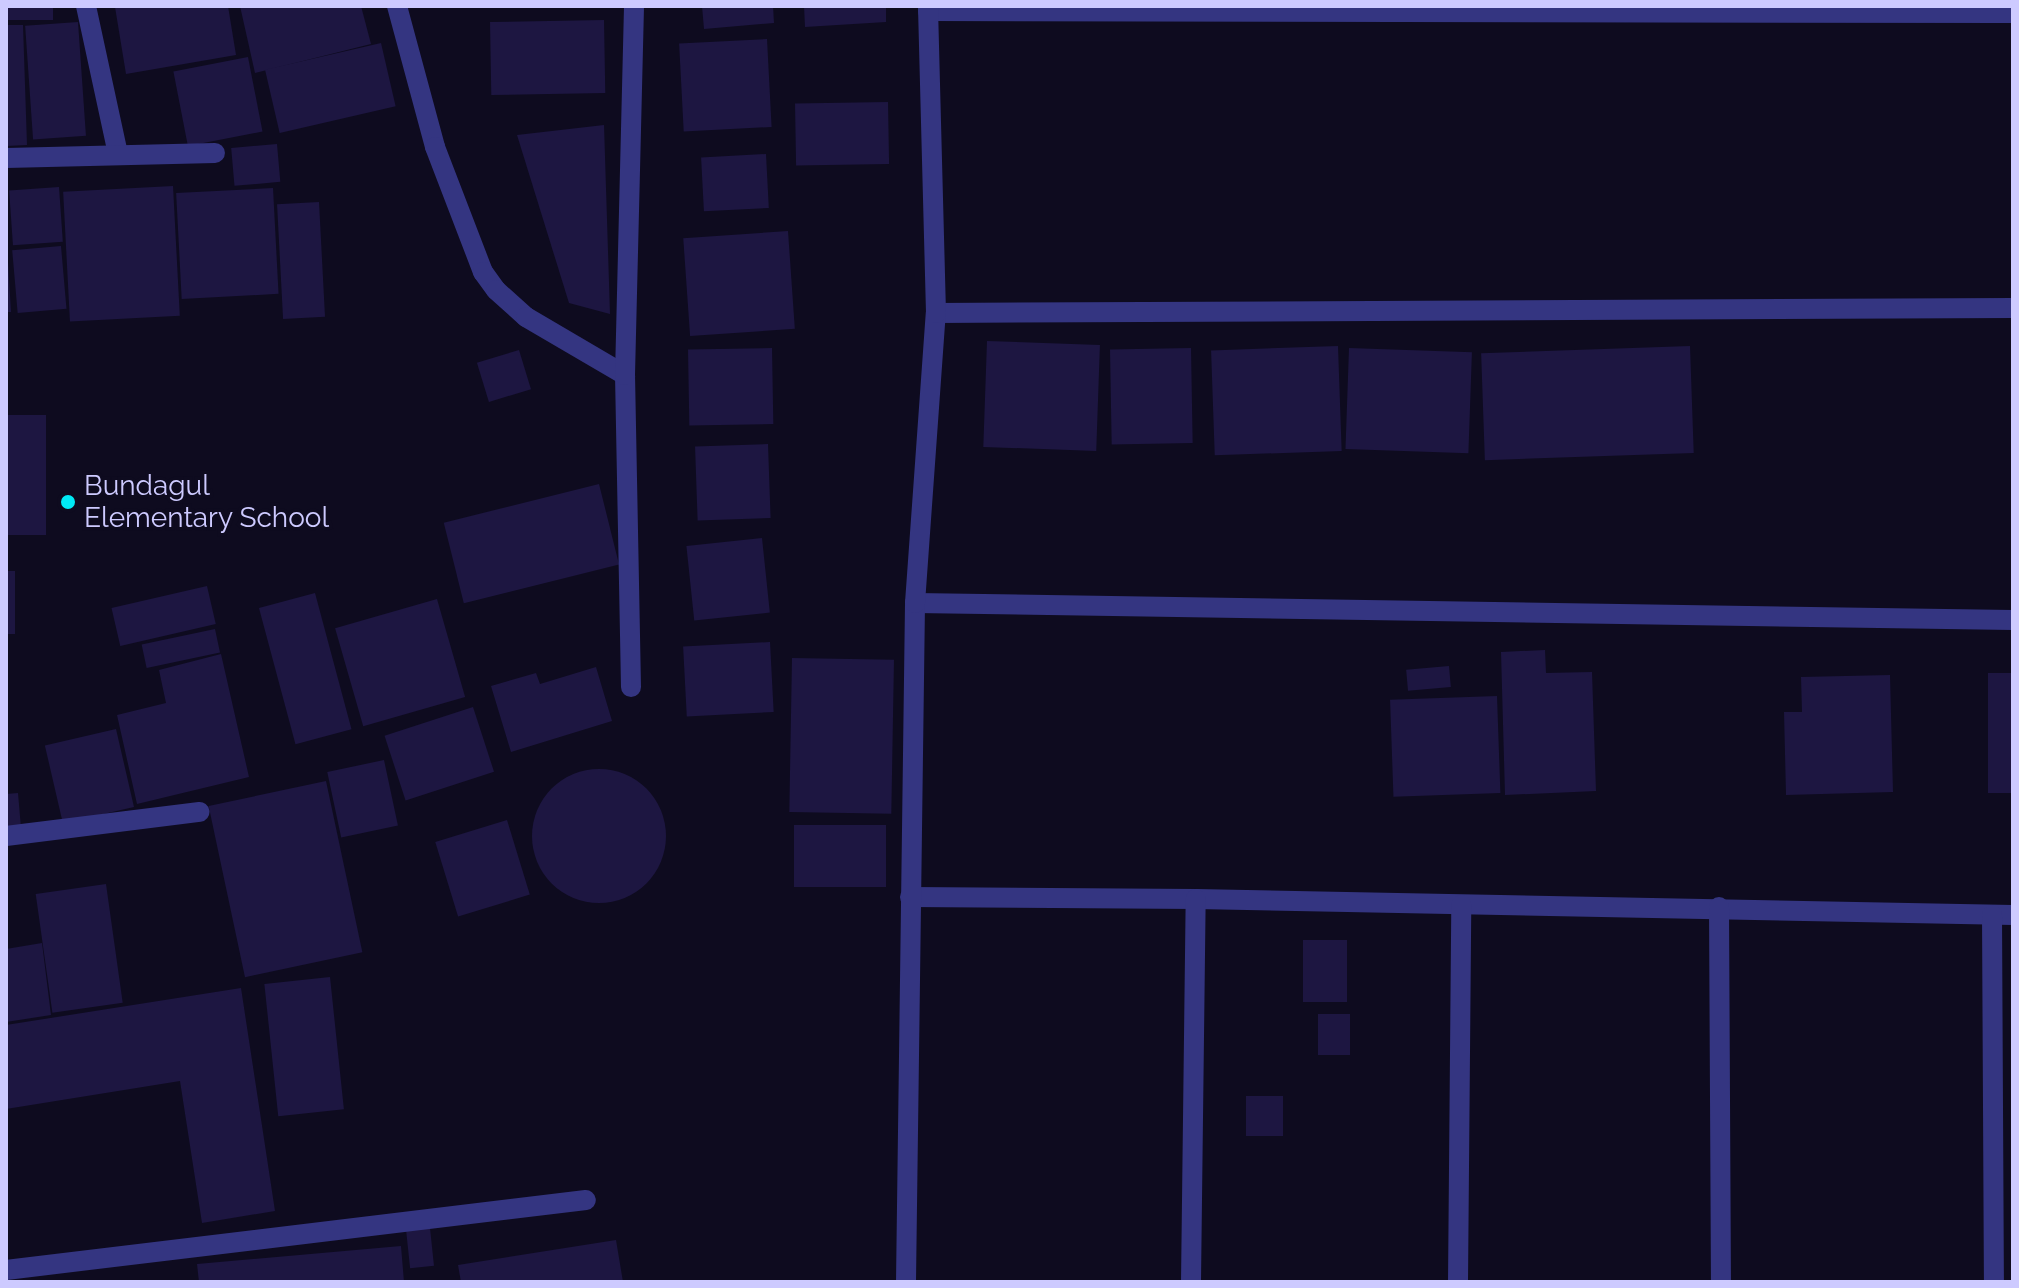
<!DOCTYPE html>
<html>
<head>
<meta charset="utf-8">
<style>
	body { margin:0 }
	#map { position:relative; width:2019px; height:1288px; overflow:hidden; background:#0e0b1f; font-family:Raleway,sans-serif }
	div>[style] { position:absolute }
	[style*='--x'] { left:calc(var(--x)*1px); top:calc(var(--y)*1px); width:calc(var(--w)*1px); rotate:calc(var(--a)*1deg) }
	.building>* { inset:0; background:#1d1641; transform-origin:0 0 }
	.round { border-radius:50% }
	.minor>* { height:20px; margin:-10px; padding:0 10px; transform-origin:10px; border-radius:10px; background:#343581 }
	.dots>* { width:22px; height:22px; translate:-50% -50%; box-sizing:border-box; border:4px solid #0e0b1f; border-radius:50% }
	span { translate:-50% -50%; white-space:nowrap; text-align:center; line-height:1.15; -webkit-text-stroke:7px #0e0b1f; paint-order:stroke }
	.poi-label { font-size:28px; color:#cdcaff }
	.left { translate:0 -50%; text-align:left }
	.frame { position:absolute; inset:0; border:8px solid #cdcaff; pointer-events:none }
</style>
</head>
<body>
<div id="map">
	<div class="building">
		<i style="left:6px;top:6px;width:47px;height:14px"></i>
		<i style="clip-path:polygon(228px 6px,236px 55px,126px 74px,115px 7px)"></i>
		<i style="clip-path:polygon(240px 6px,361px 6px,371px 44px,255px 73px)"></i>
		<i style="clip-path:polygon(702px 6px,773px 6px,774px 23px,704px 29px)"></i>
		<i style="clip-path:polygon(804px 6px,886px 6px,886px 22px,805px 27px)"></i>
		<i style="left:604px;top:20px;width:73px;height:114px;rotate:89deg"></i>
		<i style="left:78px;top:22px;width:114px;height:53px;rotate:86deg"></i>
		<i style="clip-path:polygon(6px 25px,23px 25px,27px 145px,6px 146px)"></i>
		<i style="left:767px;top:39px;width:88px;height:88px;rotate:87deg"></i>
		<i style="left:381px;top:43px;width:65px;height:119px;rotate:77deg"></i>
		<i style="left:248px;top:57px;width:76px;height:76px;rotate:79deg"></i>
		<i style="left:888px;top:102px;width:62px;height:93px;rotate:89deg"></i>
		<i style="clip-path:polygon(604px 125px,610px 314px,569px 303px,517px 135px)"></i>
		<i style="left:277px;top:144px;width:38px;height:46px;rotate:85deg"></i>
		<i style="left:766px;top:154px;width:54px;height:65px;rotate:87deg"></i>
		<i style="left:173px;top:186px;width:130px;height:110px;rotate:87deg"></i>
		<i style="left:59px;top:187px;width:55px;height:50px;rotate:86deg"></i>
		<i style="left:273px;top:188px;width:106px;height:97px;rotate:87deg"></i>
		<i style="left:319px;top:202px;width:115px;height:42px;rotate:87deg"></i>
		<i style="left:788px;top:231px;width:98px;height:105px;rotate:86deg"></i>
		<i style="left:61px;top:246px;width:63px;height:49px;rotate:85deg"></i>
		<i style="clip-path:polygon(8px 262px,11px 312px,6px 312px,6px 263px)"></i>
		<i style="left:987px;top:341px;width:113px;height:106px;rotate:2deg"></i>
		<i style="left:1338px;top:346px;width:105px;height:127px;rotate:88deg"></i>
		<i style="left:1690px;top:346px;width:107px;height:209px;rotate:88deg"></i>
		<i style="left:772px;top:348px;width:76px;height:84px;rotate:89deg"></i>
		<i style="left:1191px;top:348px;width:95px;height:81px;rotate:89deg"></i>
		<i style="left:1349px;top:348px;width:123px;height:101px;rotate:2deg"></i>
		<i style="left:519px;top:350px;width:41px;height:44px;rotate:73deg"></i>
		<i style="left:46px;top:415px;width:120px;height:40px;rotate:90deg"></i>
		<i style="left:768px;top:444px;width:74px;height:73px;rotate:88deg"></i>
		<i style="left:599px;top:484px;width:83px;height:160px;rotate:76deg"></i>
		<i style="left:762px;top:538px;width:75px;height:76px;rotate:84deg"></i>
		<i style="left:6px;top:571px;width:9px;height:63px"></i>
		<i style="left:207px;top:586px;width:39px;height:98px;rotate:77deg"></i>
		<i style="left:315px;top:593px;width:141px;height:58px;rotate:75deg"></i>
		<i style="left:437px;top:599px;width:102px;height:106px;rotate:74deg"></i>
		<i style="left:215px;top:629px;width:24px;height:75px;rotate:78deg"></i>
		<i style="left:770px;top:642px;width:70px;height:87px;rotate:87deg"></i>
		<i style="clip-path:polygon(1545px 650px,1546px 673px,1592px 672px,1596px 791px,1505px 795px,1501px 652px)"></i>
		<i style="clip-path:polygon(221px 654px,249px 777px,137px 804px,117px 715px,166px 703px,159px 670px)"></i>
		<i style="left:792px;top:658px;width:102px;height:154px;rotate:1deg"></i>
		<i style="left:1449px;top:666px;width:21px;height:43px;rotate:85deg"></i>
		<i style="clip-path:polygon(596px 667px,612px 721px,511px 752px,491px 686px,536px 673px,540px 684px)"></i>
		<i style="left:1988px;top:673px;width:25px;height:120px"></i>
		<i style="clip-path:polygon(1890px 675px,1893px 792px,1786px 795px,1784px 712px,1802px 712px,1801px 677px)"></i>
		<i style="left:1497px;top:696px;width:97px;height:107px;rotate:88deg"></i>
		<i style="left:473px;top:707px;width:68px;height:93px;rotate:72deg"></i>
		<i style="left:116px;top:729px;width:80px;height:73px;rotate:77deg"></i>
		<i style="left:384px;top:760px;width:67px;height:58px;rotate:78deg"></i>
		<i class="round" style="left:532px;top:769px;width:134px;height:134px"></i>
		<i style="left:326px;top:781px;width:175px;height:120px;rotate:78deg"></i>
		<i style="clip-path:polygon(18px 793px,21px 828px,6px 829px,6px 794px)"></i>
		<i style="left:507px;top:820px;width:78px;height:75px;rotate:73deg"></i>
		<i style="left:886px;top:825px;width:62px;height:92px;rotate:90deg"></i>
		<i style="left:106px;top:884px;width:120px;height:71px;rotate:82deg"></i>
		<i style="left:1347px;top:940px;width:62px;height:44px;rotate:90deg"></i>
		<i style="clip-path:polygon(42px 943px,51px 1015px,6px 1022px,6px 949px)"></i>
		<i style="left:330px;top:977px;width:133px;height:66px;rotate:84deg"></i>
		<i style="clip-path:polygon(241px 988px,275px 1211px,202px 1223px,180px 1081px,6px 1109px,6px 1025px)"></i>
		<i style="left:1318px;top:1014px;width:32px;height:41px"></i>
		<i style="left:1283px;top:1096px;width:40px;height:37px;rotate:90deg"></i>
		<i style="left:430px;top:1228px;width:38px;height:24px;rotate:84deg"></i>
		<i style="clip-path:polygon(616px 1240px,623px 1282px,461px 1282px,458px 1265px)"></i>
		<i style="clip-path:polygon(401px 1246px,404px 1282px,199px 1282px,197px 1264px)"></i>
	</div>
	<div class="minor">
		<i style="--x:86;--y:6;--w:151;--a:77.8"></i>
		<i style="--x:397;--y:6;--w:146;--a:74.9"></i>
		<i style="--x:435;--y:147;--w:134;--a:69"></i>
		<i style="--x:483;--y:272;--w:22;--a:54"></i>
		<i style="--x:496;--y:290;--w:40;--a:42"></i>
		<i style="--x:526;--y:317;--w:115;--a:30.4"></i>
		<i style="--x:928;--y:11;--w:1085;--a:0.11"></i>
		<i style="--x:6;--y:158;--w:209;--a:-1.4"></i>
		<i style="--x:936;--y:313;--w:1077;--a:-0.27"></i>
		<i style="--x:915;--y:603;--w:1098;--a:0.89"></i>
		<i style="--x:631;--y:687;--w:312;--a:-91.1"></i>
		<i style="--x:625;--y:375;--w:369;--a:-88.6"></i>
		<i style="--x:6;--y:836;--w:195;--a:-7.1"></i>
		<i style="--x:910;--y:897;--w:286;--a:0.4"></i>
		<i style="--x:1196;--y:899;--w:817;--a:1.12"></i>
		<i style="--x:1719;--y:907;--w:375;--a:89.7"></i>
		<i style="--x:1992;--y:915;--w:367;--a:89.7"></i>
		<i style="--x:6;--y:1270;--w:584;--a:-6.88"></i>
		<i style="--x:906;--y:1282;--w:679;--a:-89.24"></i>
		<i style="--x:915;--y:603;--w:291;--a:-85.9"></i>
		<i style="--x:936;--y:313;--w:307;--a:-91.5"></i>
		<i style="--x:1191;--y:1282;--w:383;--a:-89.3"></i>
		<i style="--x:1458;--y:1282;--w:377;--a:-89.5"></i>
	</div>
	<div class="dots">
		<i style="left:68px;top:502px;background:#00e9f5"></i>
	</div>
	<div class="poi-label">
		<span class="left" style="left:84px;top:502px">Bundagul<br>Elementary School</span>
	</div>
	<div class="frame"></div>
</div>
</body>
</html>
